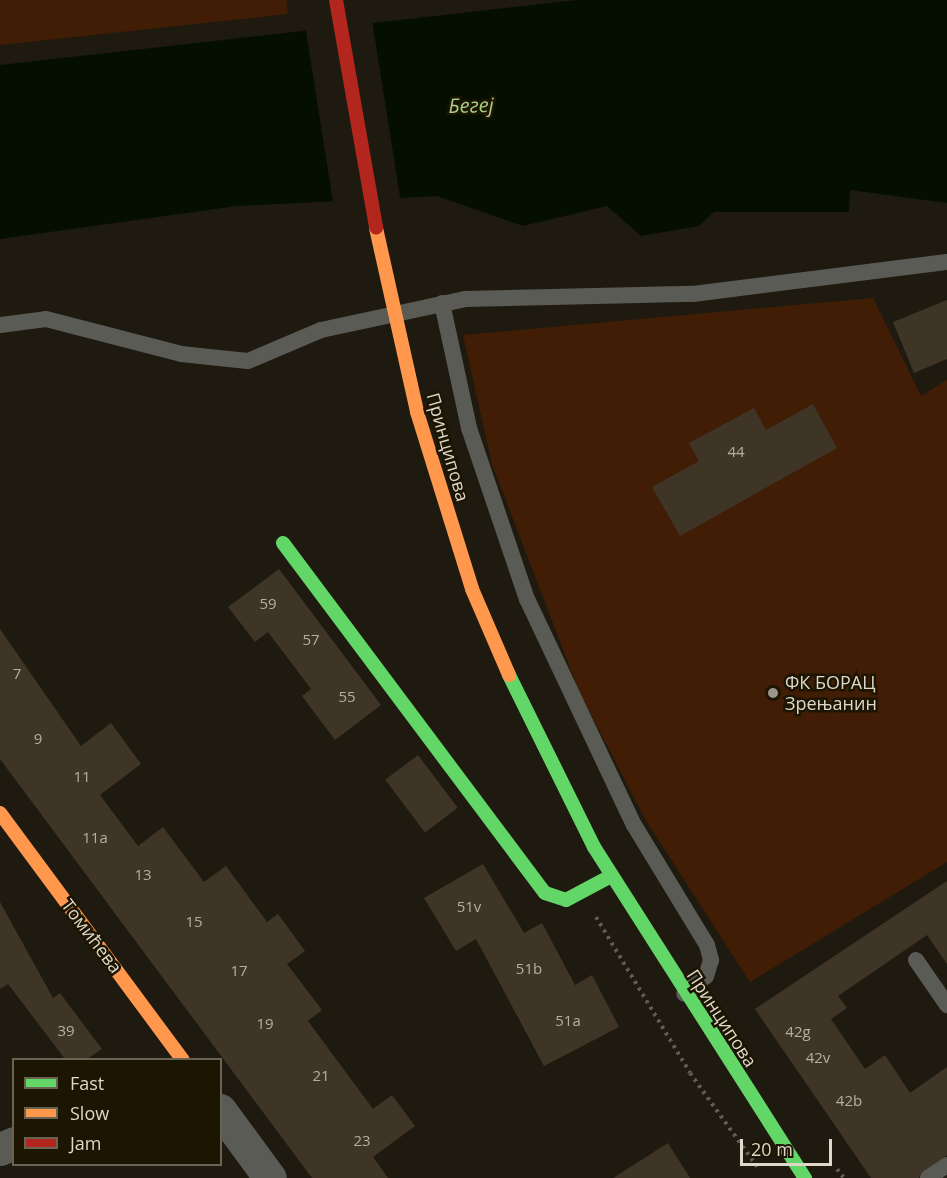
<!DOCTYPE html>
<html>
<head>
<meta charset="utf-8">
<style>
	body { margin:0 }
	#map { position:relative; width:947px; height:1178px; overflow:hidden; background:#1f1a0f; font-family:"Open Sans",sans-serif }
	div>[style] { position:absolute }
	[style*='--x'] { left:calc(var(--x)*1px); top:calc(var(--y)*1px); width:calc(var(--w)*1px); rotate:calc(var(--a)*1deg) }
	.green>* { inset:0; background:#411d05 }
	.water>* { inset:0; background:#050f01 }
	.pier>* { inset:0; background:#1f1a0f; transform-origin:0 0 }
	.building>* { inset:0; background:#3e3527; transform-origin:0 0 }
	.path>* { height:4px; margin-top:-2px; transform-origin:0; background:repeating-linear-gradient(90deg,#5d5b56 0 3px,transparent 0 7.5px) }
	.lane>* { height:16px; margin:-8px; padding:0 8px; transform-origin:8px; border-radius:8px; background:#5b5b56 }
	.street>* { height:33px; margin:-16.5px; padding:0 16.5px; transform-origin:16.5px; border-radius:16.5px; background:#5b5b56 }
	.fast>* { height:14px; margin:-7px; padding:0 7px; transform-origin:7px; border-radius:7px; background:#63d668 }
	.slow>* { height:14px; margin:-7px; padding:0 7px; transform-origin:7px; border-radius:7px; background:#ff974d }
	.jam>* { height:14px; margin:-7px; padding:0 7px; transform-origin:7px; border-radius:7px; background:#b3261e }
	.dots>* { width:16px; height:16px; translate:-50% -50%; box-sizing:border-box; border:3px solid #1c1502; border-radius:50% }
	span { translate:-50% -50%; white-space:nowrap; text-align:center; line-height:1.15; -webkit-text-stroke:5px #1c1502; paint-order:stroke }
	.number-label { font-size:15px; color:#b5afa2 }
	.number-label span { -webkit-text-stroke-width:0 }
	.street-label { font-size:18px; color:#ddd8cb }
	.poi-label { font-size:18px; color:#ddd8cb }
	.left { translate:0 -50%; text-align:left }
	.water-label { font-size:20px; color:#a6ce87; font-style:italic }
	.legend { position:absolute; left:12px; top:1058px; width:210px; height:108px; box-sizing:border-box; background:#1c1502; border:2px solid #696352; margin:0; padding:8px 10px; list-style:none; font-size:18px; color:#ddd8cb }
	.legend li { display:flex; align-items:center; gap:12px; height:30px }
	.legend b { width:30px; border:2px solid #696352 }
	.scale { position:absolute; left:740px; top:1139px; width:92px; height:27px; box-sizing:border-box; border:3px solid #ddd8cb; border-top:0; padding-left:8px; font-size:18px; line-height:21px; white-space:nowrap; color:#ddd8cb; -webkit-text-stroke:4px #1c1502; paint-order:stroke }
</style>
</head>
<body>
<div id="map">
	<div class="green">
		<i style="clip-path:polygon(0 0,286px 0,288px 14px,0 45px)"></i>
		<i style="clip-path:polygon(873px 298px,921px 396px,947px 380px,947px 862px,750px 982px,645px 819px,579px 691px,492px 464px,463px 335px)"></i>
	</div>
	<div class="water">
		<i style="clip-path:polygon(577px 0,947px 0,947px 203px,850px 190px,849px 212px,714px 212px,699px 226px,641px 236px,607px 206px,523px 226px,437px 196px,237px 206px,0 239px,0 65px)"></i>
	</div>
	<div class="pier">
		<i style="left:372px;top:20px;width:183px;height:67px;rotate:81deg"></i>
	</div>
	<div class="building">
		<i style="clip-path:polygon(947px 300px,947px 359px,914px 373px,893px 322px)"></i>
		<i style="clip-path:polygon(813px 404px,837px 448px,680px 536px,652px 487px,699px 461px,689px 443px,754px 408px,766px 430px)"></i>
		<i style="clip-path:polygon(279px 569px,381px 705px,335px 740px,302px 696px,311px 689px,268px 632px,255px 642px,228px 607px)"></i>
		<i style="clip-path:polygon(0 629px,81px 746px,111px 723px,141px 764px,100px 795px,138px 846px,163px 827px,204px 882px,226px 866px,267px 922px,278px 914px,305px 951px,287px 964px,322px 1010px,308px 1021px,373px 1109px,392px 1095px,415px 1126px,373px 1157px,388px 1178px,312px 1178px,0 759px)"></i>
		<i style="left:418px;top:755px;width:66px;height:41px;rotate:53deg"></i>
		<i style="clip-path:polygon(483px 864px,524px 933px,542px 923px,575px 985px,592px 975px,619px 1027px,544px 1066px,476px 939px,456px 951px,424px 898px)"></i>
		<i style="clip-path:polygon(947px 881px,947px 964px,927px 935px,838px 996px,847px 1008px,831px 1019px,865px 1069px,885px 1055px,910px 1093px,947px 1067px,947px 1155px,918px 1178px,871px 1178px,755px 1009px)"></i>
		<i style="clip-path:polygon(0 902px,53px 998px,60px 993px,102px 1049px,87px 1059px,65px 1059px,8px 984px,0 989px)"></i>
		<i style="clip-path:polygon(668px 1143px,690px 1178px,613px 1178px)"></i>
	</div>
	<div class="path">
		<i style="--x:596;--y:917;--w:182;--a:58.9"></i>
		<i style="--x:690;--y:1073;--w:117;--a:54.4"></i>
		<i style="--x:837;--y:1169;--w:11;--a:52"></i>
	</div>
	<div class="lane">
		<i style="--x:442;--y:303;--w:128;--a:77.8"></i>
		<i style="--x:469;--y:428;--w:181;--a:71.3"></i>
		<i style="--x:527;--y:599;--w:250;--a:64.7"></i>
		<i style="--x:634;--y:825;--w:140;--a:58.7"></i>
		<i style="--x:707;--y:945;--w:16;--a:75"></i>
		<i style="--x:711;--y:960;--w:17;--a:107"></i>
		<i style="--x:706;--y:976;--w:28;--a:141"></i>
		<i style="--x:0;--y:325;--w:46;--a:-7.4"></i>
		<i style="--x:46;--y:319;--w:139;--a:14.5"></i>
		<i style="--x:181;--y:354;--w:67;--a:6"></i>
		<i style="--x:248;--y:361;--w:79;--a:-23"></i>
		<i style="--x:321;--y:330;--w:147;--a:-12.1"></i>
		<i style="--x:465;--y:299;--w:228;--a:-1.3"></i>
		<i style="--x:693;--y:294;--w:256;--a:-7.2"></i>
		<i style="--x:916;--y:960;--w:55;--a:55.4"></i>
		<i style="--x:928;--y:1178;--w:23;--a:-34"></i>
	</div>
	<div class="street">
		<i style="--x:220;--y:1110;--w:84;--a:53.7"></i>
		<i style="--x:0;--y:1149;--w:15;--a:-23"></i>
	</div>
	<div class="fast">
		<i style="--x:283;--y:543;--w:437;--a:53.2"></i>
		<i style="--x:545;--y:893;--w:22;--a:18"></i>
		<i style="--x:566;--y:900;--w:51;--a:-28.1"></i>
		<i style="--x:509;--y:675;--w:192;--a:63.7"></i>
		<i style="--x:594;--y:847;--w:393;--a:57.5"></i>
	</div>
	<div class="slow">
		<i style="--x:376;--y:228;--w:189;--a:77.4"></i>
		<i style="--x:417;--y:412;--w:185;--a:72.7"></i>
		<i style="--x:472;--y:589;--w:94;--a:66.7"></i>
		<i style="--x:0;--y:813;--w:307;--a:53.5"></i>
	</div>
	<div class="jam">
		<i style="--x:336;--y:0;--w:231;--a:80"></i>
	</div>
	<div class="dots">
		<i style="left:773px;top:693px;background:#9a9689"></i>
	</div>
	<div class="number-label">
		<span style="left:736px;top:452px">44</span>
		<span style="left:268px;top:604px">59</span>
		<span style="left:311px;top:640px">57</span>
		<span style="left:17px;top:674px">7</span>
		<span style="left:347px;top:697px">55</span>
		<span style="left:38px;top:739px">9</span>
		<span style="left:82px;top:777px">11</span>
		<span style="left:95px;top:838px">11a</span>
		<span style="left:143px;top:875px">13</span>
		<span style="left:469px;top:907px">51v</span>
		<span style="left:194px;top:922px">15</span>
		<span style="left:529px;top:969px">51b</span>
		<span style="left:239px;top:971px">17</span>
		<span style="left:568px;top:1021px">51a</span>
		<span style="left:265px;top:1024px">19</span>
		<span style="left:66px;top:1031px">39</span>
		<span style="left:798px;top:1032px">42g</span>
		<span style="left:818px;top:1058px">42v</span>
		<span style="left:321px;top:1076px">21</span>
		<span style="left:849px;top:1101px">42b</span>
		<span style="left:362px;top:1141px">23</span>
	</div>
	<div class="street-label">
		<span style="left:448px;top:447px;rotate:74deg">Принципова</span>
		<span style="left:92px;top:936px;rotate:53deg">Томићева</span>
		<span style="left:722px;top:1018px;rotate:57deg">Принципова</span>
	</div>
	<div class="poi-label">
		<span class="left" style="left:785px;top:693px">ФК БОРАЦ<br>Зрењанин</span>
	</div>
	<div class="water-label">
		<span style="left:471px;top:105px;rotate:-1deg">Бегеј</span>
	</div>
	<ul class="legend">
	<li><b style="height:8px;background:#63d668"></b>Fast</li>
	<li><b style="height:8px;background:#ff974d"></b>Slow</li>
	<li><b style="height:8px;background:#b3261e"></b>Jam</li>
	</ul>
	<div class="scale">20 m</div>
</div>
</body>
</html>
